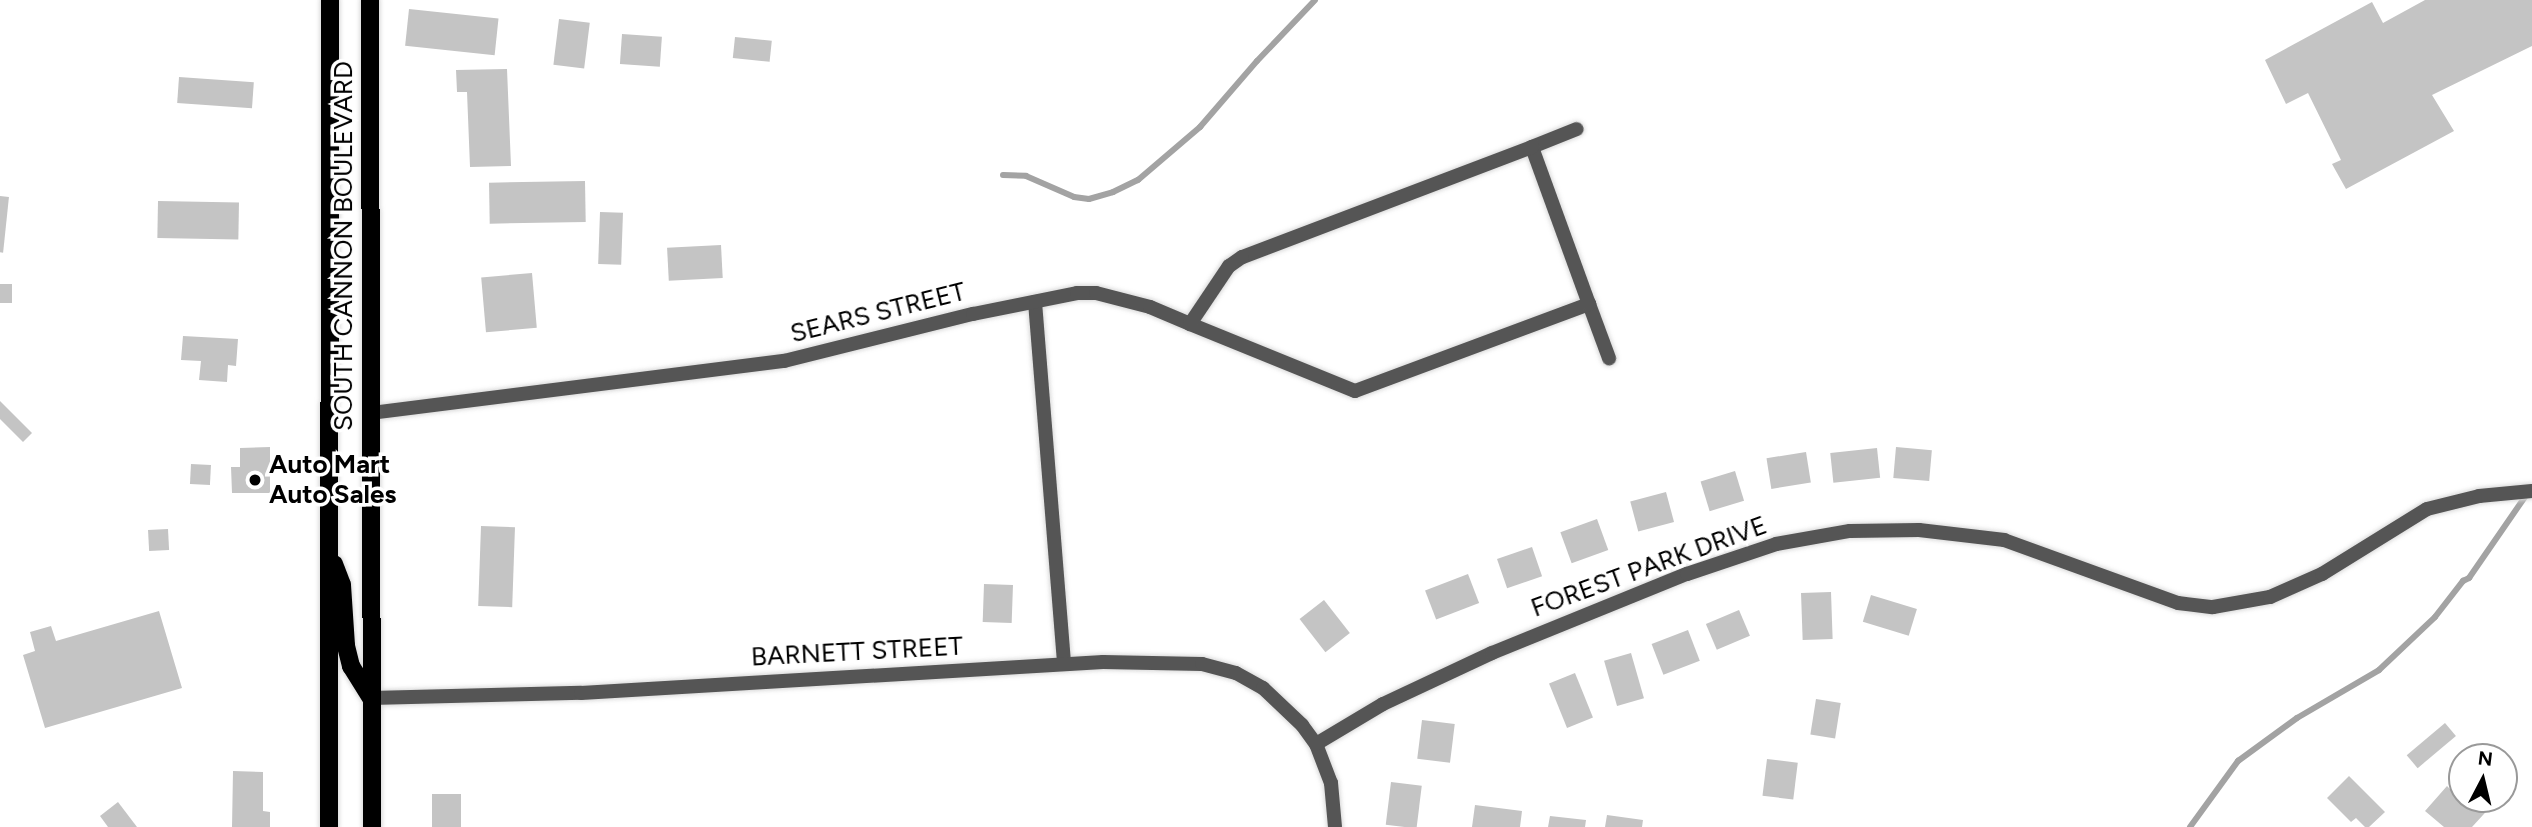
<!DOCTYPE html>
<html>
<head>
<meta charset="utf-8">
<style>
	body { margin:0 }
	#map { position:relative; width:2532px; height:827px; overflow:hidden; background:#fff; font-family:Figtree,sans-serif }
	div>[style] { position:absolute }
	[style*='--x'] { left:calc(var(--x)*1px); top:calc(var(--y)*1px); width:calc(var(--w)*1px); rotate:calc(var(--a)*1deg) }
	.stream>* { height:6px; margin:-3px; padding:0 3px; transform-origin:3px; border-radius:3px; background:#a3a3a3 }
	.building>* { inset:0; background:#c4c4c4; transform-origin:0 0 }
	.roads { filter:drop-shadow(0 0 2px #dbdbdb) drop-shadow(0 0 2px #dbdbdb) }
	.minor>* { height:14px; margin:-7px; padding:0 7px; transform-origin:7px; border-radius:7px; background:#555 }
	.primary>* { height:18px; margin:-9px; padding:0 9px; transform-origin:9px; border-radius:9px; background:#000 }
	.dots>* { width:19px; height:19px; translate:-50% -50%; box-sizing:border-box; border:4px solid #fff; border-radius:50% }
	span { translate:-50% -50%; white-space:nowrap; text-align:center; line-height:1.15; -webkit-text-stroke:7px #fff; paint-order:stroke }
	.street-label { font-size:26px; color:#000 }
	.poi-label { font-size:26px; color:#000; font-weight:700 }
	.left { translate:0 -50%; text-align:left }
	.north { position:absolute; left:2448px; top:743px; width:70px; height:70px; box-sizing:border-box; background:#fff; border:2px solid #999; border-radius:50%; rotate:7deg; font-size:19px; font-weight:700; line-height:28px; text-align:center; color:#000 }
	.north::after { content:''; display:block; margin:auto; width:24px; height:32px; background:#000; clip-path:polygon(50% 0,100% 100%,50% 72%,0 100%) }
</style>
</head>
<body>
<div id="map">
	<div class="stream">
		<i style="--x:1003;--y:175;--w:23;--a:2"></i>
		<i style="--x:1026;--y:176;--w:52;--a:23.6"></i>
		<i style="--x:1074;--y:197;--w:15;--a:8"></i>
		<i style="--x:1089;--y:199;--w:25;--a:-16"></i>
		<i style="--x:1113;--y:192;--w:28;--a:-26"></i>
		<i style="--x:1138;--y:180;--w:82;--a:-40.5"></i>
		<i style="--x:1200;--y:127;--w:87;--a:-49.2"></i>
		<i style="--x:1257;--y:61;--w:84;--a:-46.4"></i>
		<i style="--x:2190;--y:827;--w:82;--a:-54"></i>
		<i style="--x:2238;--y:761;--w:73;--a:-36.1"></i>
		<i style="--x:2297;--y:718;--w:95;--a:-30.3"></i>
		<i style="--x:2379;--y:670;--w:77;--a:-43.4"></i>
		<i style="--x:2435;--y:617;--w:46;--a:-52.1"></i>
		<i style="--x:2463;--y:581;--w:7;--a:-27"></i>
		<i style="--x:2469;--y:578;--w:102;--a:-55.4"></i>
	</div>
	<div class="building">
		<i style="clip-path:polygon(2425px 0,2532px 0,2532px 46px,2432px 95px,2454px 131px,2346px 189px,2332px 164px,2341px 160px,2308px 93px,2286px 104px,2265px 60px,2372px 2px,2383px 23px)"></i>
		<i style="left:409px;top:9px;width:90px;height:37px;rotate:6deg"></i>
		<i style="left:559px;top:19px;width:31px;height:46px;rotate:7deg"></i>
		<i style="left:622px;top:34px;width:40px;height:30px;rotate:4deg"></i>
		<i style="left:735px;top:37px;width:37px;height:21px;rotate:6deg"></i>
		<i style="clip-path:polygon(507px 69px,511px 166px,470px 167px,467px 92px,457px 92px,456px 70px)"></i>
		<i style="left:179px;top:77px;width:75px;height:26px;rotate:4deg"></i>
		<i style="left:585px;top:181px;width:41px;height:96px;rotate:89deg"></i>
		<i style="left:0;top:196px;width:9px;height:56px;rotate:6deg"></i>
		<i style="left:158px;top:201px;width:81px;height:37px;rotate:1deg"></i>
		<i style="left:600px;top:212px;width:23px;height:52px;rotate:2deg"></i>
		<i style="left:721px;top:245px;width:33px;height:54px;rotate:87deg"></i>
		<i style="left:532px;top:273px;width:55px;height:51px;rotate:85deg"></i>
		<i style="left:0;top:284px;width:12px;height:19px"></i>
		<i style="clip-path:polygon(183px 336px,238px 339px,236px 366px,228px 365px,227px 382px,199px 380px,201px 361px,181px 360px)"></i>
		<i style="clip-path:polygon(0 401px,32px 433px,23px 442px,0 419px)"></i>
		<i style="clip-path:polygon(270px 447px,270px 493px,232px 493px,231px 467px,240px 467px,240px 448px)"></i>
		<i style="left:1896px;top:447px;width:36px;height:31px;rotate:5deg"></i>
		<i style="left:1877px;top:448px;width:30px;height:47px;rotate:84deg"></i>
		<i style="left:1806px;top:452px;width:31px;height:40px;rotate:81deg"></i>
		<i style="left:191px;top:464px;width:20px;height:20px;rotate:3deg"></i>
		<i style="left:1735px;top:471px;width:31px;height:36px;rotate:73deg"></i>
		<i style="left:1666px;top:492px;width:31px;height:37px;rotate:75deg"></i>
		<i style="left:1597px;top:519px;width:33px;height:39px;rotate:70deg"></i>
		<i style="left:481px;top:526px;width:34px;height:80px;rotate:2deg"></i>
		<i style="left:168px;top:529px;width:21px;height:20px;rotate:87deg"></i>
		<i style="left:1532px;top:547px;width:31px;height:37px;rotate:71deg"></i>
		<i style="left:1468px;top:574px;width:31px;height:46px;rotate:69deg"></i>
		<i style="left:984px;top:584px;width:29px;height:38px;rotate:2deg"></i>
		<i style="left:1831px;top:592px;width:47px;height:30px;rotate:88deg"></i>
		<i style="left:1871px;top:595px;width:48px;height:28px;rotate:17deg"></i>
		<i style="left:1324px;top:600px;width:42px;height:31px;rotate:52deg"></i>
		<i style="left:1739px;top:610px;width:28px;height:36px;rotate:67deg"></i>
		<i style="clip-path:polygon(159px 611px,182px 688px,45px 728px,23px 655px,35px 651px,30px 632px,51px 626px,56px 641px)"></i>
		<i style="left:1688px;top:630px;width:33px;height:39px;rotate:69deg"></i>
		<i style="left:1631px;top:653px;width:47px;height:28px;rotate:74deg"></i>
		<i style="left:1575px;top:673px;width:48px;height:28px;rotate:68deg"></i>
		<i style="left:1816px;top:699px;width:25px;height:36px;rotate:9deg"></i>
		<i style="left:1422px;top:720px;width:33px;height:39px;rotate:7deg"></i>
		<i style="left:2445px;top:723px;width:17px;height:50px;rotate:50deg"></i>
		<i style="left:1767px;top:759px;width:31px;height:37px;rotate:7deg"></i>
		<i style="clip-path:polygon(233px 771px,263px 772px,263px 811px,270px 812px,270px 827px,232px 827px)"></i>
		<i style="clip-path:polygon(2349px 776px,2385px 812px,2369px 827px,2365px 827px,2356px 818px,2351px 822px,2327px 798px)"></i>
		<i style="left:1391px;top:782px;width:31px;height:43px;rotate:7deg"></i>
		<i style="clip-path:polygon(2462px 783px,2462px 799px,2489px 799px,2494px 803px,2472px 827px,2444px 827px,2425px 811px,2447px 786px,2453px 792px)"></i>
		<i style="left:432px;top:794px;width:29px;height:33px"></i>
		<i style="clip-path:polygon(118px 802px,137px 827px,108px 827px,100px 816px)"></i>
		<i style="clip-path:polygon(1475px 805px,1522px 811px,1520px 827px,1472px 827px)"></i>
		<i style="clip-path:polygon(1607px 815px,1643px 820px,1642px 827px,1605px 827px)"></i>
		<i style="clip-path:polygon(1550px 816px,1586px 820px,1585px 827px,1548px 827px)"></i>
	</div>
	<div class="roads">
		<div class="minor">
			<i style="--x:1532;--y:147;--w:48;--a:-21.8"></i>
			<i style="--x:1035;--y:302;--w:363;--a:85.4"></i>
			<i style="--x:1589;--y:304;--w:58;--a:69.7"></i>
			<i style="--x:371;--y:413;--w:416;--a:-7.2"></i>
			<i style="--x:784;--y:361;--w:195;--a:-14"></i>
			<i style="--x:973;--y:314;--w:106;--a:-11.4"></i>
			<i style="--x:1077;--y:293;--w:19;--a:0"></i>
			<i style="--x:1096;--y:293;--w:56;--a:14.5"></i>
			<i style="--x:1150;--y:307;--w:43;--a:23"></i>
			<i style="--x:1190;--y:324;--w:178;--a:22.1"></i>
			<i style="--x:1355;--y:391;--w:250;--a:-20.4"></i>
			<i style="--x:1589;--y:304;--w:167;--a:-110"></i>
			<i style="--x:1532;--y:147;--w:310;--a:159.2"></i>
			<i style="--x:1242;--y:257;--w:16;--a:145"></i>
			<i style="--x:1229;--y:266;--w:70;--a:123.9"></i>
			<i style="--x:371;--y:698;--w:210;--a:-1.4"></i>
			<i style="--x:581;--y:693;--w:523;--a:-3.4"></i>
			<i style="--x:1103;--y:662;--w:99;--a:1.2"></i>
			<i style="--x:1202;--y:664;--w:35;--a:15"></i>
			<i style="--x:1236;--y:673;--w:31;--a:29"></i>
			<i style="--x:1263;--y:688;--w:54;--a:43.5"></i>
			<i style="--x:1302;--y:725;--w:24;--a:54"></i>
			<i style="--x:1316;--y:744;--w:42;--a:69"></i>
			<i style="--x:1331;--y:783;--w:44;--a:84.8"></i>
			<i style="--x:1316;--y:744;--w:78;--a:-30.8"></i>
			<i style="--x:1383;--y:704;--w:120;--a:-25.1"></i>
			<i style="--x:1492;--y:653;--w:210;--a:-22.1"></i>
			<i style="--x:1687;--y:574;--w:94;--a:-18.6"></i>
			<i style="--x:1776;--y:544;--w:75;--a:-10"></i>
			<i style="--x:1850;--y:531;--w:69;--a:-0.8"></i>
			<i style="--x:1919;--y:530;--w:86;--a:6.7"></i>
			<i style="--x:2004;--y:540;--w:185;--a:19.9"></i>
			<i style="--x:2178;--y:603;--w:35;--a:7"></i>
			<i style="--x:2213;--y:607;--w:58;--a:-10"></i>
			<i style="--x:2270;--y:597;--w:57;--a:-23.9"></i>
			<i style="--x:2322;--y:574;--w:123;--a:-31.8"></i>
			<i style="--x:2427;--y:509;--w:54;--a:-14"></i>
			<i style="--x:2479;--y:496;--w:53;--a:-5.4"></i>
		</div>
		<div class="primary">
			<i style="--x:370;--y:0;--w:827;--a:89.86"></i>
			<i style="--x:334;--y:564;--w:22;--a:69"></i>
			<i style="--x:342;--y:585;--w:61;--a:86.2"></i>
			<i style="--x:346;--y:646;--w:21;--a:76"></i>
			<i style="--x:351;--y:666;--w:38;--a:58"></i>
			<i style="--x:329;--y:827;--w:827;--a:-89.93"></i>
		</div>
	</div>
	<div class="dots">
		<i style="left:255px;top:480px;background:#000"></i>
	</div>
	<div class="street-label">
		<span style="left:344px;top:246px;rotate:-90deg">SOUTH CANNON BOULEVARD</span>
		<span style="left:878px;top:313px;rotate:-14deg">SEARS STREET</span>
		<span style="left:1649px;top:567px;rotate:-20deg">FOREST PARK DRIVE</span>
		<span style="left:857px;top:652px;rotate:-3deg">BARNETT STREET</span>
	</div>
	<div class="poi-label">
		<span class="left" style="left:269px;top:480px">Auto Mart<br>Auto Sales</span>
	</div>
	<div class="north">N</div>
</div>
</body>
</html>
